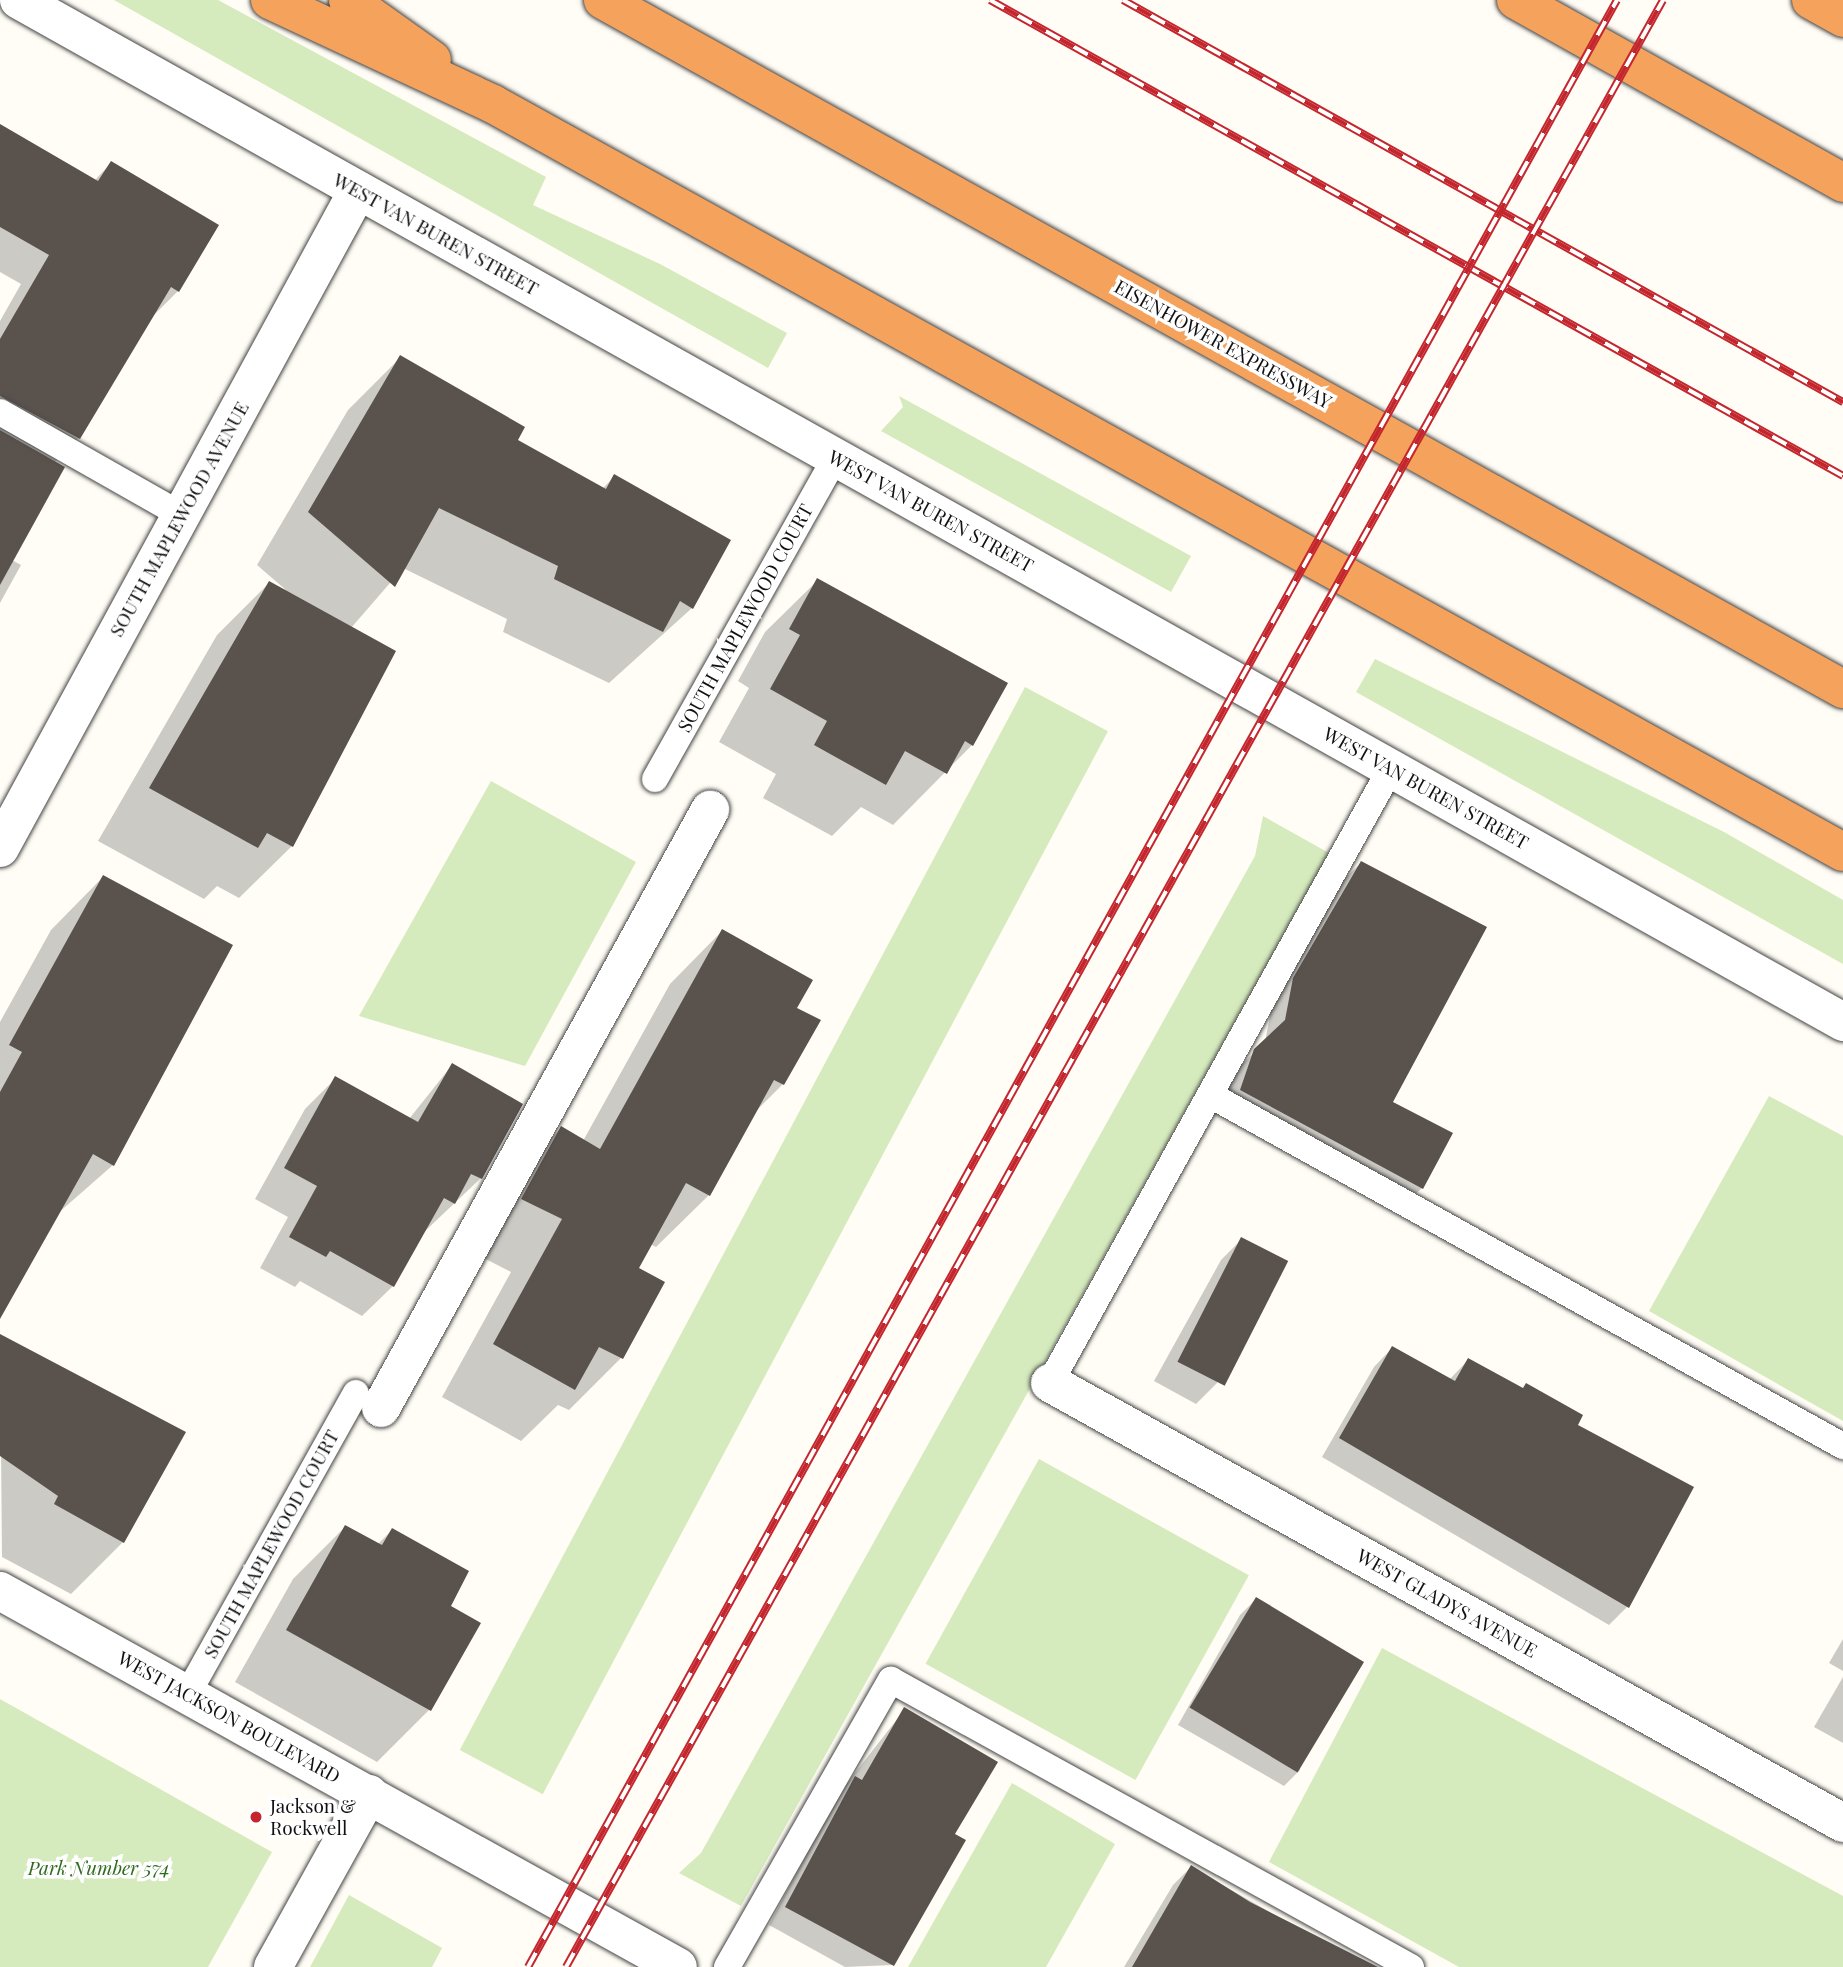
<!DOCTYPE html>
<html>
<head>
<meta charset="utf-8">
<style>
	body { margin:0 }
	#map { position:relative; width:1843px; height:1967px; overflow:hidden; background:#fffdf5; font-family:"Playfair Display",serif }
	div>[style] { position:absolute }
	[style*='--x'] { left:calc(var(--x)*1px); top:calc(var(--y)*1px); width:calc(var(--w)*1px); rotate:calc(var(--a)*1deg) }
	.green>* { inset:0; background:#d5ebbd; transform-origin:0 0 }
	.shadow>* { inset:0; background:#0003 }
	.building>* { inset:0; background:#5a524d; transform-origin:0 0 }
	.roads { filter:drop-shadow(0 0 2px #444) drop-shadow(0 0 2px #444) }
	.service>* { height:26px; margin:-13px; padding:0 13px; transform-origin:13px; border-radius:13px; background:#fff }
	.pedestrian>* { height:38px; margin:-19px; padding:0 19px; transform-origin:19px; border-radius:19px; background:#fff }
	.minor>* { height:38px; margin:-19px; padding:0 19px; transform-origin:19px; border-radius:19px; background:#fff }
	.tertiary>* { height:38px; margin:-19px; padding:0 19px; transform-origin:19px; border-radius:19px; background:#fff }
	.motorway>* { height:38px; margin:-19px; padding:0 19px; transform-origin:19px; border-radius:19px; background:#f5a25d }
	.rail>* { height:8px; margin-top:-4px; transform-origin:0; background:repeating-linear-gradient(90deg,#fff 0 16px,#c4262e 0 32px); box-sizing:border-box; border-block:2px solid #c4262e }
	.dots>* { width:19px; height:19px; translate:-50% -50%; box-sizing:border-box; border:4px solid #fff; border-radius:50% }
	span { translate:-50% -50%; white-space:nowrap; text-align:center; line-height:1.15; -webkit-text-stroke:7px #fff; paint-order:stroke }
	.street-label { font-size:19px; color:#111 }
	.poi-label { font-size:19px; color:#111 }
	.left { translate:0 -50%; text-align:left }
	.park-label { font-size:19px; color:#2f6b1f; font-style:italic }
</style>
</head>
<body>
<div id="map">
	<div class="green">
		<i style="clip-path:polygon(114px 0,218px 0,546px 177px,533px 205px,660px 264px,787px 333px,768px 368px)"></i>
		<i style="clip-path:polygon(899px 396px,1191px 556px,1171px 592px,881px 431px,903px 407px)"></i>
		<i style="clip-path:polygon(1375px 659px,1724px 832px,1843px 900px,1843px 964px,1356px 692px)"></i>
		<i style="left:1025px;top:687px;width:94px;height:1204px;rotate:28deg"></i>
		<i style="clip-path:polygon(491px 781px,636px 862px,525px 1066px,359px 1016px)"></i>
		<i style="clip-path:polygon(1263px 816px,1329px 853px,741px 1906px,679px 1873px,701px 1853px,1255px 856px)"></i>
		<i style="clip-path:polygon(1769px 1096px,1843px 1136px,1843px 1421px,1649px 1311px)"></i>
		<i style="left:1039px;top:1459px;width:240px;height:234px;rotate:29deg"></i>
		<i style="clip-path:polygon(1382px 1648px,1843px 1896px,1843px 1967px,1459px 1967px,1269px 1862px)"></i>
		<i style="clip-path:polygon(0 1699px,272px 1852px,208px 1967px,0 1967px)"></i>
		<i style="clip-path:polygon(1012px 1783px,1115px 1844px,1046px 1967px,908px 1967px)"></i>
		<i style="clip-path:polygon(349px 1895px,442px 1948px,432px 1967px,310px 1967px)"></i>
	</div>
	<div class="shadow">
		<i style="clip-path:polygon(0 126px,94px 181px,111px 163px,178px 291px,150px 319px,79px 438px,54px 463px,12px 560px,21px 565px,0 603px,0 321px,21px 284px,0 272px)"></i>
		<i style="clip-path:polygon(400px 358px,516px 441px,602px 489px,614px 477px,692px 608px,609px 683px,503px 632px,507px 619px,403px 568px,351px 628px,334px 770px,292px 846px,239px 898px,217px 886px,204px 899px,98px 841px,217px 635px,269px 583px,286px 590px,257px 565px,348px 410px)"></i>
		<i style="clip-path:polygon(818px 580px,972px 745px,893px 825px,861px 807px,832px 836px,763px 798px,776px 774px,719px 742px,749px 688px,738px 681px,765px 632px)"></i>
		<i style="clip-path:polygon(1361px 863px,1391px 1103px,1422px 1188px,1401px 1208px,1220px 1110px,1234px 1072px,1265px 1042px,1273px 1000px,1340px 883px)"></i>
		<i style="clip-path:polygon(103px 877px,113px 1165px,56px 1215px,0 1315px,0 1022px,51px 930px)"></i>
		<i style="clip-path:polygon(722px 931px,795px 1009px,783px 1084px,755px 1112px,709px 1195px,656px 1247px,650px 1244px,636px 1269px,621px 1358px,569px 1410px,558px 1405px,521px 1441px,442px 1397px,511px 1272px,470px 1251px,509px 1181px,561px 1128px,583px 1141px,670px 984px)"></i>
		<i style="clip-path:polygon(452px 1065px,481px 1178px,422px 1234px,393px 1286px,362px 1316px,300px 1281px,295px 1287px,260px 1268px,288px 1217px,255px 1199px,305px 1109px,336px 1078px,409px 1119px)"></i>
		<i style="clip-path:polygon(1242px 1239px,1217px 1383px,1196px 1404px,1154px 1381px,1221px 1260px)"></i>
		<i style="clip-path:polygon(0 1336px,123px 1542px,71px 1594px,2px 1557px)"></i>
		<i style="clip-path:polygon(1392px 1348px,1449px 1380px,1468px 1360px,1575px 1426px,1628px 1606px,1609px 1625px,1322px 1457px,1374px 1367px)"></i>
		<i style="clip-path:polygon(345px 1527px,377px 1545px,392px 1530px,448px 1606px,429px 1710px,377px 1762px,235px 1682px,293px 1579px)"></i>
		<i style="clip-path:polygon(1256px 1599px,1300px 1770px,1284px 1786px,1178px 1725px,1240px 1615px)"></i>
		<i style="clip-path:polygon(1843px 1639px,1843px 1671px,1829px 1663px)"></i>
		<i style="clip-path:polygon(1843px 1677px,1843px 1743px,1814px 1727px)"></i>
		<i style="clip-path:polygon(905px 1709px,953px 1834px,892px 1965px,845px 1967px,769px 1925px,837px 1796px)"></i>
		<i style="clip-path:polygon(1191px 1867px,1366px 1967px,1124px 1967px,1173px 1885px)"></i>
	</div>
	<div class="building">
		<i style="clip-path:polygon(0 124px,98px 181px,111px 161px,219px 225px,179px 292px,171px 287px,80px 439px,0 396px,0 339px,49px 255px,0 227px)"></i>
		<i style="clip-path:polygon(400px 355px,525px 427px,518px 440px,606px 489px,614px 474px,731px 540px,693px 609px,680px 601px,663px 632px,554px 579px,558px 566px,439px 508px,395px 587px,308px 512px)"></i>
		<i style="clip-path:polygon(0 430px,65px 467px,0 585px)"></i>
		<i style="clip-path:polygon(817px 578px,1008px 683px,973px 746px,965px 741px,947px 774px,905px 751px,886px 785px,814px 745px,827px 721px,770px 689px,800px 635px,789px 629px)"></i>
		<i style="clip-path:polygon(269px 581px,396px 651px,293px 847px,267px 833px,258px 848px,149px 788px)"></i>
		<i style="clip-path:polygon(1361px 861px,1487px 927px,1393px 1102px,1453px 1133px,1423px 1189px,1240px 1090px,1254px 1049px,1285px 1020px,1293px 978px)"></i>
		<i style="clip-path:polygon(103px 875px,233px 945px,114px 1166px,93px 1154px,0 1319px,0 1092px,22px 1052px,9px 1045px)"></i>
		<i style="clip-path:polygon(722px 929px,813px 980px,797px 1008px,821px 1020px,784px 1085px,774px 1080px,710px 1196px,686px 1183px,639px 1268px,665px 1282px,623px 1359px,599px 1347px,575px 1390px,493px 1344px,562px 1219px,521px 1199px,561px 1126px,600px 1149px)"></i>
		<i style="clip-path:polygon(452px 1063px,523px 1104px,482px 1179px,471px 1174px,455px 1204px,444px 1198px,394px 1287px,330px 1251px,326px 1257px,289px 1237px,317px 1186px,284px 1168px,335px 1076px,418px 1122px)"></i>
		<i style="left:1241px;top:1237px;width:53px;height:140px;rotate:27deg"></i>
		<i style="clip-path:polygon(0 1334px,186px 1432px,124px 1543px,54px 1504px,58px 1496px,0 1456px)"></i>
		<i style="clip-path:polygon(1392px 1346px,1455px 1381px,1468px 1358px,1523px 1388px,1526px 1383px,1583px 1415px,1578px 1425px,1694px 1487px,1629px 1608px,1339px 1438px)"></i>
		<i style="clip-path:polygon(345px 1525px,382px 1545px,392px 1528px,469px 1571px,451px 1606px,481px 1623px,431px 1711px,286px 1630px)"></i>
		<i style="left:1256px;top:1597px;width:126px;height:129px;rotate:31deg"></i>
		<i style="clip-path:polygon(904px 1707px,998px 1762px,955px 1834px,966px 1840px,894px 1966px,785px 1907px,855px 1776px,862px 1780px)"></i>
		<i style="clip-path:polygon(1191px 1865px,1250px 1902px,1378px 1967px,1132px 1967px)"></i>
	</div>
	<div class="roads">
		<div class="service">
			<i style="--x:0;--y:412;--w:208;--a:29.6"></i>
			<i style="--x:655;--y:779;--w:369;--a:-60.7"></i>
			<i style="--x:1212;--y:1096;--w:722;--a:29.02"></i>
			<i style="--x:1050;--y:1383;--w:703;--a:-60.99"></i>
			<i style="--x:187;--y:1695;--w:346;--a:-60.8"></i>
			<i style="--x:727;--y:1967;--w:331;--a:-60.3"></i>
			<i style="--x:891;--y:1680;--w:594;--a:28.9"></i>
		</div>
		<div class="pedestrian">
			<i style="--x:381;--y:1408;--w:683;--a:-61.18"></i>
		</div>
		<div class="minor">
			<i style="--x:0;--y:848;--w:749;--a:-61.45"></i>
			<i style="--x:1050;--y:1383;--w:907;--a:29.02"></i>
			<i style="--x:273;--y:1967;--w:198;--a:-61"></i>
		</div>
		<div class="tertiary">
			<i style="--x:19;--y:0;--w:2091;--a:29.26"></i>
			<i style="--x:0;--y:1591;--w:775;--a:29.01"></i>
		</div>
		<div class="motorway">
			<i style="--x:270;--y:0;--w:246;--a:25"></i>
			<i style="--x:493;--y:104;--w:1543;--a:28.99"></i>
			<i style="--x:348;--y:0;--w:103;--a:35.5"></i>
			<i style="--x:603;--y:0;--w:1419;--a:29.06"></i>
			<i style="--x:1516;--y:0;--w:375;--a:29.2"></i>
			<i style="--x:1811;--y:0;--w:37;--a:29"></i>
		</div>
	</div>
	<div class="rail">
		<i style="--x:990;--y:0;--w:977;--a:29.16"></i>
		<i style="--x:1123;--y:0;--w:825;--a:29.18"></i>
		<i style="--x:528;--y:1967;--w:2248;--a:-61.03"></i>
		<i style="--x:566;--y:1967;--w:2252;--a:-60.85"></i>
	</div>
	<div class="dots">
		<i style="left:256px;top:1817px;background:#c4262e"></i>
	</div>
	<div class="street-label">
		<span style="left:436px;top:234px;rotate:29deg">WEST VAN BUREN STREET</span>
		<span style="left:1223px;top:344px;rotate:29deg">EISENHOWER EXPRESSWAY</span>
		<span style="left:931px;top:511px;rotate:29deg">WEST VAN BUREN STREET</span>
		<span style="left:179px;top:519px;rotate:-61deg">SOUTH MAPLEWOOD AVENUE</span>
		<span style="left:745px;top:618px;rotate:-61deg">SOUTH MAPLEWOOD COURT</span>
		<span style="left:1426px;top:788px;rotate:29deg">WEST VAN BUREN STREET</span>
		<span style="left:271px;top:1544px;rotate:-61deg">SOUTH MAPLEWOOD COURT</span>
		<span style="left:1447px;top:1603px;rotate:29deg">WEST GLADYS AVENUE</span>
		<span style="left:229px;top:1717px;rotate:29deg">WEST JACKSON BOULEVARD</span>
	</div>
	<div class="poi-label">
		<span class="left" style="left:270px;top:1817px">Jackson &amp;<br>Rockwell</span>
	</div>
	<div class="park-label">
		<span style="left:99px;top:1868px">Park Number 574</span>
	</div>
</div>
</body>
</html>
